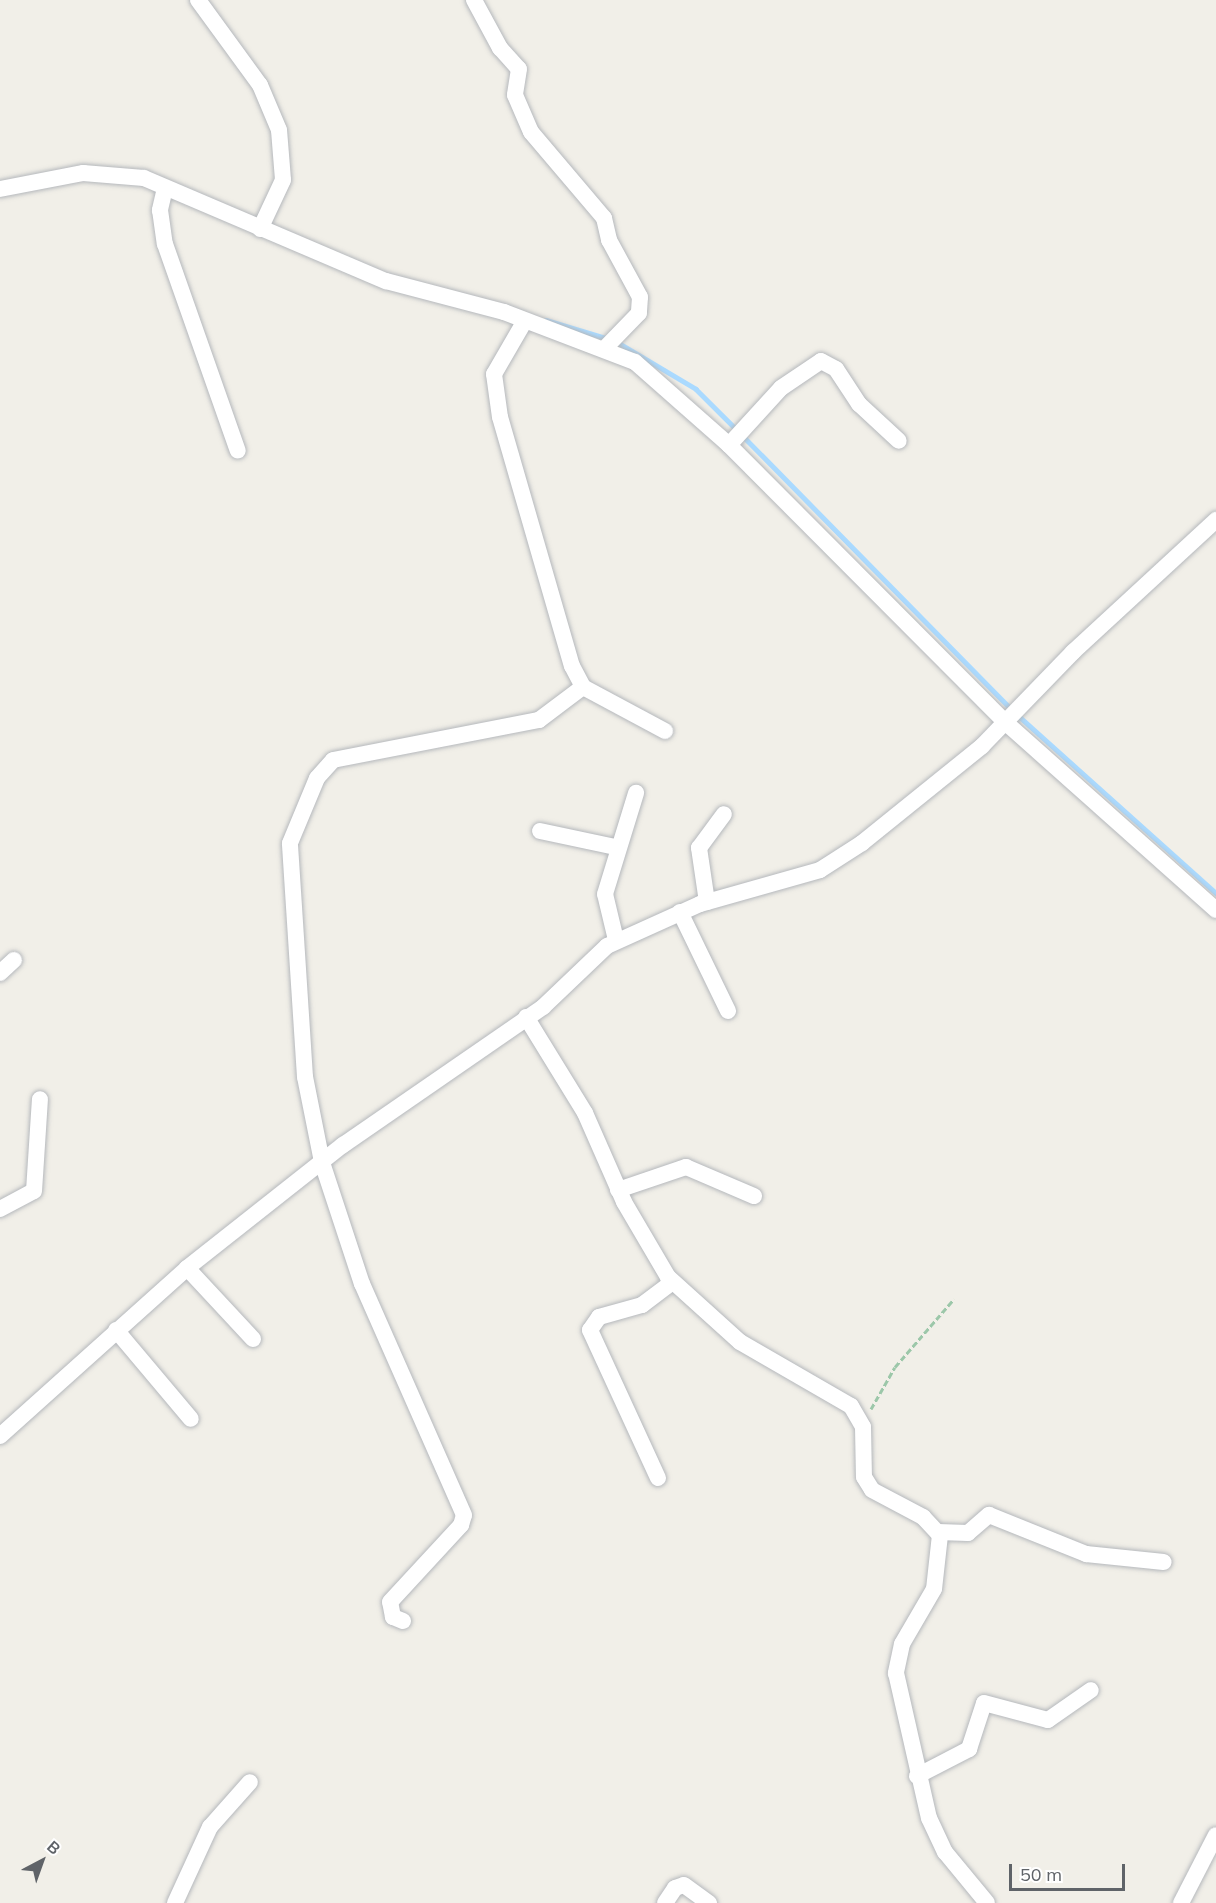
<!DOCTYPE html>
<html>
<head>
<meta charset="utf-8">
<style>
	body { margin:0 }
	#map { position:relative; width:1216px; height:1903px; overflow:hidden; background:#f1efe8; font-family:Mulish,sans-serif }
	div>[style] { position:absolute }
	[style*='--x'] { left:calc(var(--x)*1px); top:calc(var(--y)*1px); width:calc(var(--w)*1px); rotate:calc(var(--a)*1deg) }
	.stream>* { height:4.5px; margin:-2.25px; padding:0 2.25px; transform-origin:2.25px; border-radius:2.25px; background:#aadaff }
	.path>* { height:3px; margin-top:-1.5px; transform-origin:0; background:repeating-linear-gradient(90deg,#9cc7a9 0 6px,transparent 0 9px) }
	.roads { filter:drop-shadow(0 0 2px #b5b8bc) drop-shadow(0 0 2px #b5b8bc) }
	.minor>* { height:16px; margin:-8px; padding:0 8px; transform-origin:8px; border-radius:8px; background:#fff }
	span { translate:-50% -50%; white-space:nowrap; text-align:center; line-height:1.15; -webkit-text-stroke:4.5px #fff; paint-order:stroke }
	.north { position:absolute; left:12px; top:1831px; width:60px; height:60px; -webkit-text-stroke:4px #fff; paint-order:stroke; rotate:41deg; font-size:16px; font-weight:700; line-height:24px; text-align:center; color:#5f6368 }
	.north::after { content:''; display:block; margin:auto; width:21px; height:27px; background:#5f6368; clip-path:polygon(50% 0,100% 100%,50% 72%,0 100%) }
	.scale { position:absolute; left:1009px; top:1864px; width:116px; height:27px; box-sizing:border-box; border:3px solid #5f6368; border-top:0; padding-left:8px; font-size:18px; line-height:21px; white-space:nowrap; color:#5f6368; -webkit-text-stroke:4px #fff; paint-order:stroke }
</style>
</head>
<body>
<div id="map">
	<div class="stream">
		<i style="--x:546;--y:320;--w:66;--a:16.8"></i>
		<i style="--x:617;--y:342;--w:92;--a:30.7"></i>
		<i style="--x:696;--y:389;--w:58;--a:45"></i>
		<i style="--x:743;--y:436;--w:384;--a:45.5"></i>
		<i style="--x:1012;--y:710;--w:274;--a:41.9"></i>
	</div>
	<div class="path">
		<i style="--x:871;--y:1409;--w:48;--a:-60.3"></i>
		<i style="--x:895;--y:1367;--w:90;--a:-49.1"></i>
	</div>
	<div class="roads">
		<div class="minor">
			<i style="--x:198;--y:0;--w:105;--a:53.9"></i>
			<i style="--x:260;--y:85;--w:49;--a:67.1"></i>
			<i style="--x:279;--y:130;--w:50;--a:85.4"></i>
			<i style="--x:283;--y:180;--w:54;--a:115.1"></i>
			<i style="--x:474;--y:0;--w:55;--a:61.6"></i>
			<i style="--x:500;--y:48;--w:28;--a:48"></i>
			<i style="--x:519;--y:69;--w:26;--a:99"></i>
			<i style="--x:515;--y:95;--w:40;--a:66.6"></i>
			<i style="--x:531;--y:132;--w:113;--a:49.7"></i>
			<i style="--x:604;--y:218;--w:23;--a:77"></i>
			<i style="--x:609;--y:240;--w:65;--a:61.5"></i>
			<i style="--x:640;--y:297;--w:16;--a:94"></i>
			<i style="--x:639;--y:313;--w:47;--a:134.1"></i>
			<i style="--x:165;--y:188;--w:23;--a:103"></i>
			<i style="--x:160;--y:210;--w:34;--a:82"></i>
			<i style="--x:165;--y:244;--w:219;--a:70.6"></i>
			<i style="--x:0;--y:189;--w:85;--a:-10.9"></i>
			<i style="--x:83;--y:173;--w:61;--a:4.7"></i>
			<i style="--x:144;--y:178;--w:263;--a:23.1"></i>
			<i style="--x:386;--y:281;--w:122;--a:14.7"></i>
			<i style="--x:504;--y:312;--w:140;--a:20.9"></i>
			<i style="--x:635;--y:362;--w:125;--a:41.4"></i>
			<i style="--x:729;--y:445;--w:390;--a:45.1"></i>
			<i style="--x:1004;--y:721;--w:284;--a:41.7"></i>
			<i style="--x:523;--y:324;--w:58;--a:120.1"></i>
			<i style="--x:494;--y:374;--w:43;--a:82.1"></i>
			<i style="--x:500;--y:417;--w:259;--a:73.9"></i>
			<i style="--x:572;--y:666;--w:24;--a:62"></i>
			<i style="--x:583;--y:687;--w:93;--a:28.2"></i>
			<i style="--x:729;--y:445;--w:77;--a:-47.6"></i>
			<i style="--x:781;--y:388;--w:48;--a:-34"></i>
			<i style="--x:821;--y:361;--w:17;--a:28"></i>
			<i style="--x:836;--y:369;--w:42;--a:56.7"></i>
			<i style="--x:859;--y:404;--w:54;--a:42.8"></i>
			<i style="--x:540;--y:831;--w:77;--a:12"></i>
			<i style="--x:707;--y:902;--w:55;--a:-98.4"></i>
			<i style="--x:699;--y:848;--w:42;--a:-53.7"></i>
			<i style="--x:680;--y:912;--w:110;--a:64.1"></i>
			<i style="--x:616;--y:940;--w:47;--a:-103.4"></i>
			<i style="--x:605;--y:894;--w:106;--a:-72.9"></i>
			<i style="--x:0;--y:973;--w:19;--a:-43"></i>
			<i style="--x:526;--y:1017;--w:113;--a:58.4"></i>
			<i style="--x:585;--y:1113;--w:97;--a:66.3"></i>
			<i style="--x:624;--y:1202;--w:87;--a:59.6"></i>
			<i style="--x:668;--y:1277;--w:97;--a:42.1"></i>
			<i style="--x:740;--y:1342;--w:128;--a:30"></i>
			<i style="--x:851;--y:1406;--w:24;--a:60"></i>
			<i style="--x:863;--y:1427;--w:50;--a:88.9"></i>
			<i style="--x:864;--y:1477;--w:15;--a:58"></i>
			<i style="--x:872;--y:1490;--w:58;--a:27.9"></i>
			<i style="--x:923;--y:1517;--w:25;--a:47"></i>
			<i style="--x:940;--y:1535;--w:54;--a:96.3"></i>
			<i style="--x:934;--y:1589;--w:64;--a:120.2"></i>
			<i style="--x:902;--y:1644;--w:30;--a:102"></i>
			<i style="--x:896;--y:1673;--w:149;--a:77.2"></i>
			<i style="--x:929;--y:1818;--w:38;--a:65"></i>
			<i style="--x:945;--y:1852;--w:66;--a:50.5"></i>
			<i style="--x:618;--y:1190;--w:72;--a:-18.7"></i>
			<i style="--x:686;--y:1167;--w:74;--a:23.1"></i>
			<i style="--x:0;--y:1209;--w:38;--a:-28"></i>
			<i style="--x:34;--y:1191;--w:92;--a:-86.3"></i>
			<i style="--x:187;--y:1268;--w:97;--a:47.1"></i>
			<i style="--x:116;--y:1330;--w:116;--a:49.9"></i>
			<i style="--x:0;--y:1436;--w:251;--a:-41.9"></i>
			<i style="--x:187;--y:1268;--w:199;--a:-38.3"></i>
			<i style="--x:343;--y:1145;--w:243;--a:-34.6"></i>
			<i style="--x:543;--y:1007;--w:88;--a:-43.6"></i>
			<i style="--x:607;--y:946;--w:102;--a:-24.3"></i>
			<i style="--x:700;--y:904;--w:125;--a:-15.8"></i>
			<i style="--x:820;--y:870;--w:50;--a:-32.7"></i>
			<i style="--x:862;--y:843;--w:154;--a:-38.9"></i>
			<i style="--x:982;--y:746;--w:131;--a:-45.9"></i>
			<i style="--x:1073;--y:652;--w:195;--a:-42.7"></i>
			<i style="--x:658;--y:1478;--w:163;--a:-114.7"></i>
			<i style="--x:590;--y:1330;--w:16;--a:-55"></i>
			<i style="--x:599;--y:1317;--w:45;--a:-15.6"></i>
			<i style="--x:642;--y:1305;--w:38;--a:-37"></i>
			<i style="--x:938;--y:1532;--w:30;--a:2"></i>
			<i style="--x:968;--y:1533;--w:28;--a:-41"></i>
			<i style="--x:989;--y:1515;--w:105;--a:21.9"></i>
			<i style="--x:1086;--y:1554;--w:78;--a:5.9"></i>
			<i style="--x:403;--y:1621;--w:11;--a:-158"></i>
			<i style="--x:393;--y:1617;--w:15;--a:-101"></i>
			<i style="--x:390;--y:1602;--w:105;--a:-47.3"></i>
			<i style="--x:461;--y:1525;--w:10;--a:-73"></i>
			<i style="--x:464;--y:1515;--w:253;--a:-113.8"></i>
			<i style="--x:362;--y:1284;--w:128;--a:-108.2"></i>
			<i style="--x:322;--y:1162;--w:87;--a:-101.3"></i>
			<i style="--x:305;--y:1077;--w:234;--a:-93.7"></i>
			<i style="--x:290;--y:843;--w:70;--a:-67.4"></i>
			<i style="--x:317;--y:778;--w:24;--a:-48"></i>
			<i style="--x:333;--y:760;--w:210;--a:-11"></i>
			<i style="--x:539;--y:720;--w:55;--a:-36.9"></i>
			<i style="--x:917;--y:1776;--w:59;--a:-27.4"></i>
			<i style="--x:969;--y:1749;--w:48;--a:-71.9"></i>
			<i style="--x:984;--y:1703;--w:66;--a:14.9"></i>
			<i style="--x:1048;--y:1720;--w:52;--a:-34.9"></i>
			<i style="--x:175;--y:1903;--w:84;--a:-65.3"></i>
			<i style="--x:210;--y:1827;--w:60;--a:-48.4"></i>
			<i style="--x:665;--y:1903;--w:18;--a:-56"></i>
			<i style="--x:675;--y:1888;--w:9;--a:-18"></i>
			<i style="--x:684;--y:1885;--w:31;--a:36"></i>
			<i style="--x:1181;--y:1903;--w:76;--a:-62.8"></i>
		</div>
	</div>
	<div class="north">B</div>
	<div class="scale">50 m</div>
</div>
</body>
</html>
